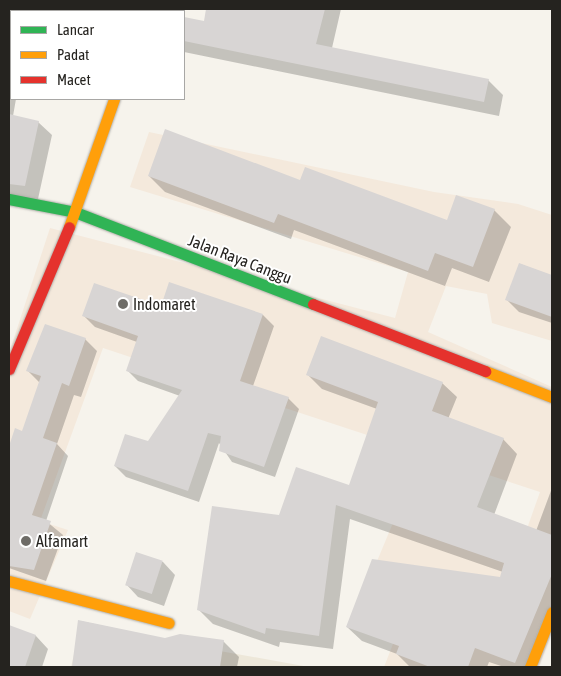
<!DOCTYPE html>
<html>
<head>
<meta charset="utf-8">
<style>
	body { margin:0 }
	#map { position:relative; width:561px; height:676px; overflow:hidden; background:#f6f3ec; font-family:"Asap Condensed",sans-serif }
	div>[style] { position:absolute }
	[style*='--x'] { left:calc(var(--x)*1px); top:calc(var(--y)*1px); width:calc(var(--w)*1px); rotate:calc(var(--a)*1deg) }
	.commercial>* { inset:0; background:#f4e9dc }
	.built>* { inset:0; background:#ede7d9 }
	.shadow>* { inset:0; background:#0003 }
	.building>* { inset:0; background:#d8d5d4; transform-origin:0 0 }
	.roads { filter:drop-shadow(0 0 1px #b0aea9) drop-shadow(0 0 1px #b0aea9) }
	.street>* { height:28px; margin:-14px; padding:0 14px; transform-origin:14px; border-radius:14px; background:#fefdfc }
	.fast>* { height:11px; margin:-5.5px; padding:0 5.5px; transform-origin:5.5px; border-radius:5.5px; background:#30b455 }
	.slow>* { height:11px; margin:-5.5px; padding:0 5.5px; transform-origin:5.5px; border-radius:5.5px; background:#ff9f0a }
	.jam>* { height:11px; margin:-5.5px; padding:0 5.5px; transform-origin:5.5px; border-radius:5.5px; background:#e5322d }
	.dots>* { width:14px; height:14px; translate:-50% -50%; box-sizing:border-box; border:2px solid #fff; border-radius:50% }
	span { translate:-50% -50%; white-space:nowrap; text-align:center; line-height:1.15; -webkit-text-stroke:4px #fff; paint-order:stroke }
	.street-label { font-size:16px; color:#25231f }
	.poi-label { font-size:16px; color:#25231f }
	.left { translate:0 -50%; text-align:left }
	.frame { position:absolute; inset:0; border:10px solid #25231f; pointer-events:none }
	.legend { position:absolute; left:10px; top:10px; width:175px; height:90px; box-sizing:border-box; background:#fff; border:1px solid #a8a7a5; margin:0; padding:6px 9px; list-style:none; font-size:15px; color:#25231f }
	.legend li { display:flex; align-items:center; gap:10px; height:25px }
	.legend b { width:25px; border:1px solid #a8a7a5 }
</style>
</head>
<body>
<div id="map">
	<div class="commercial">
		<i style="clip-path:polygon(149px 132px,434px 192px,518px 204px,552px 215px,552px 341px,492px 323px,487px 294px,446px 286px,428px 332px,552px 387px,552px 632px,539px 667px,384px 667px,407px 608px,365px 590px,405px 494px,524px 537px,540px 492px,103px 348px,40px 521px,68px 530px,30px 619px,9px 611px,9px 353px,50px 228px,395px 318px,408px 272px,130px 187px)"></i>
	</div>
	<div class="built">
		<i style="clip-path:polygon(81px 626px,309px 667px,71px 667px)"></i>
	</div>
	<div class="shadow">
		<i style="clip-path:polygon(95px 9px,130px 9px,130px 11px)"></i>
		<i style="clip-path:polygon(213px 9px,341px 9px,332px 48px,488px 80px,503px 95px,499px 116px,184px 52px,184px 18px,210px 23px)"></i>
		<i style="clip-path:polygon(9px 36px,11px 99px,16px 99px,13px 116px,38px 122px,52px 135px,38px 199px,9px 202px)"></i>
		<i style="clip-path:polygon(149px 176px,301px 181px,447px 221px,494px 210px,511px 227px,489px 282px,452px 268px,445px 286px,294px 230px,291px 239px,165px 192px)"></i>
		<i style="clip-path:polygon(520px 264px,552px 276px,552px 323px,519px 312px,506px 299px)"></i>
		<i style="clip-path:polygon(162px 308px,263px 315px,274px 326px,253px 386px,288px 398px,299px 409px,275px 477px,232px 462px,219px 443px,199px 502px,126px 477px,115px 466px,148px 443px,180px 396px,138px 381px,127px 370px,137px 342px,95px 327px,84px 316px)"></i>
		<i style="clip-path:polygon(85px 339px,97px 351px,81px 397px,74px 395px,57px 444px,68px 456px,46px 521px,63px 535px,46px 581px,9px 568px,9px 450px,16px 430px,23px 432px,40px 383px,28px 371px)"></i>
		<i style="clip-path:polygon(308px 375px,442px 383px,457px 397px,448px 419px,503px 439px,517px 454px,494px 515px,536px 531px,552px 488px,552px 621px,534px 667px,504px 667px,489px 662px,487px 667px,410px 667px,397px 654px,362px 641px,347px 627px,501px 578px,503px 572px,350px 519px,333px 649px,280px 642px,279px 647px,213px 624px,199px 610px,280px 516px,350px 487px,377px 409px,322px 389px)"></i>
		<i style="clip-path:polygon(137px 553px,163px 562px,175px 575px,164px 606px,138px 597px,126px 584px)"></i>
		<i style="clip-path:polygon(9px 618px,9px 627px,36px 636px,48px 649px,42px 667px,9px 667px)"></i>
		<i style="clip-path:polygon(80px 621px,165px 639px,223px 641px,239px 657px,237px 667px,73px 667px)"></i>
	</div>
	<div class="building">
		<i style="clip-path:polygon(206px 9px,325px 9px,316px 44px,489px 79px,484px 102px,184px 41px,184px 17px,204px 21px)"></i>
		<i style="clip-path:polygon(9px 114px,39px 121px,25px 186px,9px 184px)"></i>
		<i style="clip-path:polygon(165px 129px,300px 180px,305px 167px,447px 220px,456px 195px,495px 209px,473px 267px,435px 253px,428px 271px,278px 214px,274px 223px,148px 176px)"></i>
		<i style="clip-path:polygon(519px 263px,552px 275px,552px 317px,505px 300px)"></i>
		<i style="clip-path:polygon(169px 282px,263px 314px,240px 381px,289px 397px,264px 467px,219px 451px,221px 436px,208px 433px,188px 491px,114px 466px,125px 434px,148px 441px,182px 390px,126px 371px,138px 336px,82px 316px,94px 283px,161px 306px)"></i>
		<i style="clip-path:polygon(45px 324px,86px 338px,69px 386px,62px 383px,43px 438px,57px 443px,32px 515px,51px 521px,34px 570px,9px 566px,9px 446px,15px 428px,22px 431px,41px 376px,26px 371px)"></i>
		<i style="clip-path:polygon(321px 336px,443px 382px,432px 411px,504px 438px,477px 507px,552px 535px,552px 574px,515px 663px,475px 648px,468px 667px,430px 667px,396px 654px,399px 646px,346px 627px,372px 559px,500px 577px,504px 563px,336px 505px,319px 636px,266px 628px,265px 634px,197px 610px,212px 506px,279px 515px,296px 467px,349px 485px,378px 402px,306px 375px)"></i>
		<i style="left:136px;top:552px;width:28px;height:35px;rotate:18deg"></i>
		<i style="clip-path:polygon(78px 620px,165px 638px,180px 634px,224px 640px,220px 667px,72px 667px)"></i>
		<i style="clip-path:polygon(9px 625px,36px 635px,25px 667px,9px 667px)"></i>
	</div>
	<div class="roads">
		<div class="street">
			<i style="--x:20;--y:9;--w:11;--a:10"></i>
			<i style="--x:145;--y:11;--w:2;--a:-63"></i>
		</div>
		<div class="fast">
			<i style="--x:9;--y:199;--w:67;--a:11.1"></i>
			<i style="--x:75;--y:212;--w:255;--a:21.1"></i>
		</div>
		<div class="slow">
			<i style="--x:69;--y:227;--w:136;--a:-70.6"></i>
			<i style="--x:485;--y:371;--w:72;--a:21.2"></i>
			<i style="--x:9;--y:581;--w:165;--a:14.7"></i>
			<i style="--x:530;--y:667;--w:59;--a:-68.2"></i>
		</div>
		<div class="jam">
			<i style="--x:313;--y:304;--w:185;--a:21.3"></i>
			<i style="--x:9;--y:369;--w:154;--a:-67.1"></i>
		</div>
	</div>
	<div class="dots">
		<i style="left:123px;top:304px;background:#6e6c67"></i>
		<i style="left:26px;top:541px;background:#6e6c67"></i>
	</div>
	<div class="street-label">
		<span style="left:240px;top:259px;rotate:21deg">Jalan Raya Canggu</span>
	</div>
	<div class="poi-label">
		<span class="left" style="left:133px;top:304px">Indomaret</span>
		<span class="left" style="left:36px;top:541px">Alfamart</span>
	</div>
	<div class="frame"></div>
	<ul class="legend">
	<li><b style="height:6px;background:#30b455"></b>Lancar</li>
	<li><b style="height:6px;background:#ff9f0a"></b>Padat</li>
	<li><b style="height:6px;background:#e5322d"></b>Macet</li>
	</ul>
</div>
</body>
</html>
